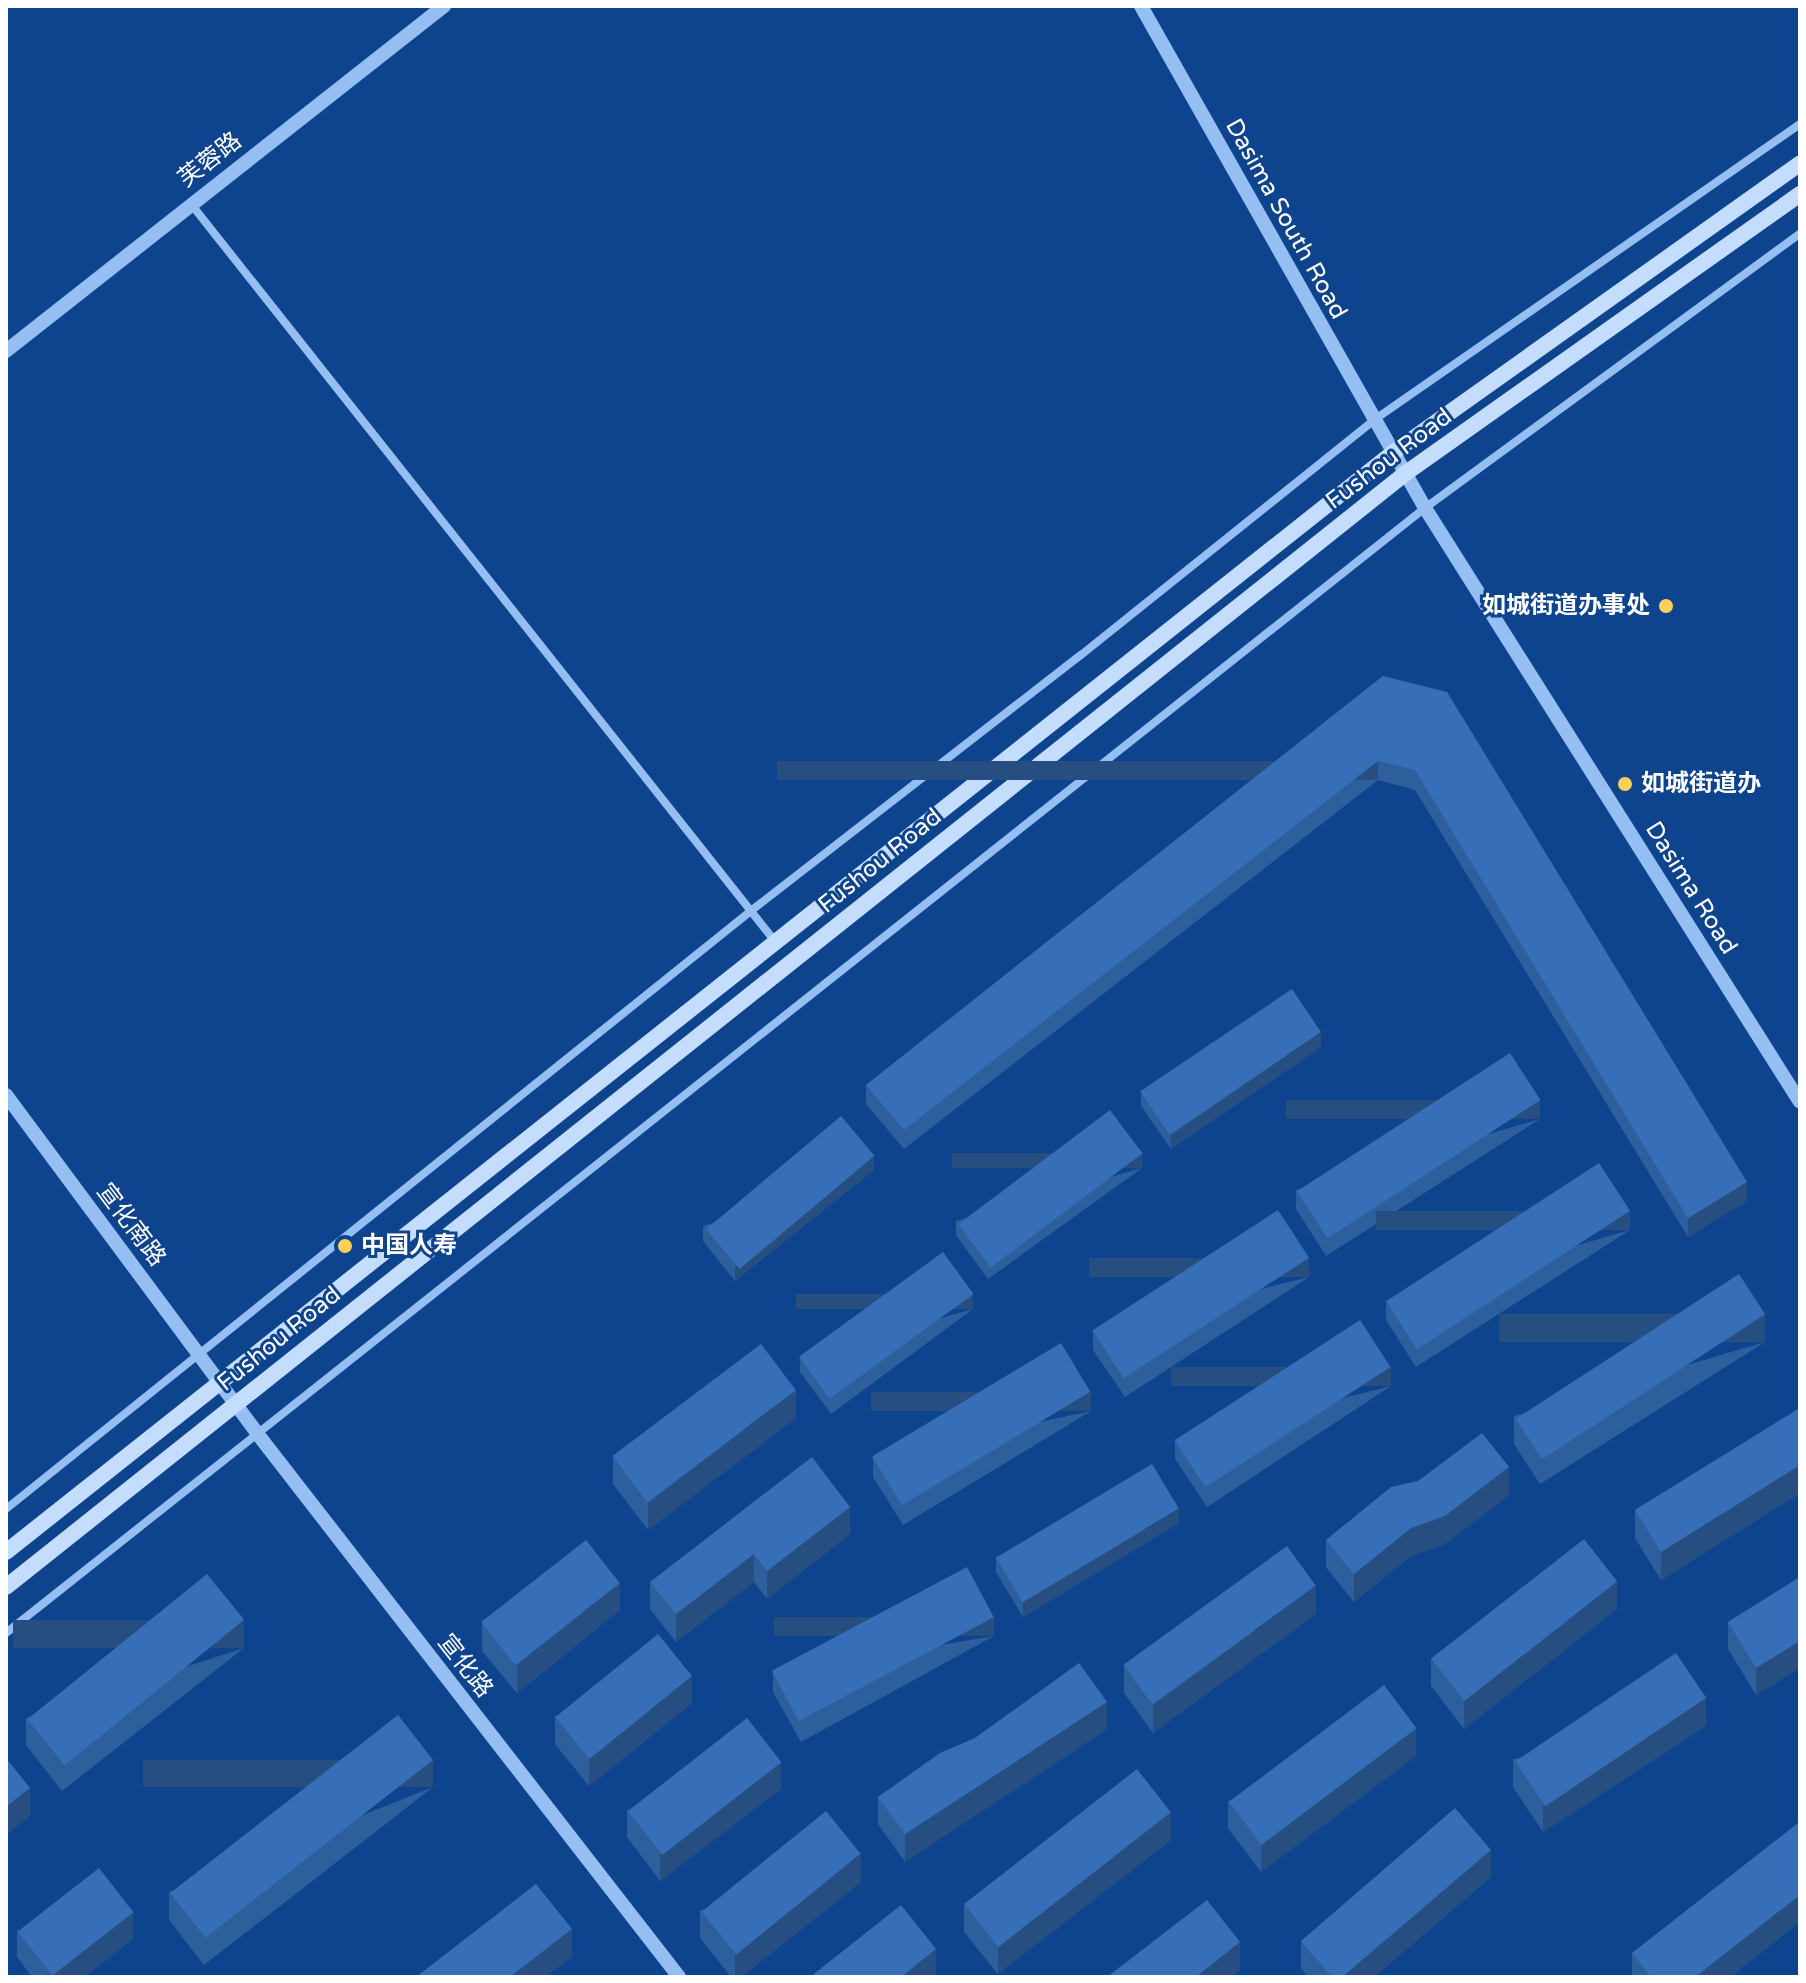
<!DOCTYPE html>
<html>
<head>
<meta charset="utf-8">
<style>
	body { margin:0 }
	#map { position:relative; width:1806px; height:1983px; overflow:hidden; background:#0e448d; font-family:"Varela Round","Noto Sans SC",sans-serif }
	div>[style] { position:absolute }
	[style*='--x'] { left:calc(var(--x)*1px); top:calc(var(--y)*1px); width:calc(var(--w)*1px); rotate:calc(var(--a)*1deg) }
	.minor>* { height:8px; margin:-4px; padding:0 4px; transform-origin:4px; border-radius:4px; background:#95bff3 }
	.tertiary>* { height:14px; margin:-7px; padding:0 7px; transform-origin:7px; border-radius:7px; background:#95bff3 }
	.secondary>* { height:16px; margin:-8px; padding:0 8px; transform-origin:8px; border-radius:8px; background:#c4dcfd }
	.wall>* { inset:0; background:#2e5f9d }
	.shaded-wall>* { inset:0; background:#264e80; transform-origin:0 0 }
	.building>* { inset:0; background:#366fb7; transform-origin:0 0 }
	.dots>* { width:22px; height:22px; translate:-50% -50%; box-sizing:border-box; border:4px solid #0e448d; border-radius:50% }
	span { translate:-50% -50%; white-space:nowrap; text-align:center; line-height:1.15; -webkit-text-stroke:6px #0e448d; paint-order:stroke }
	.street-label { font-size:24px; color:#fff }
	.poi-label { font-size:24px; color:#fff; font-weight:700 }
	.right { translate:-100% -50%; text-align:right }
	.left { translate:0 -50%; text-align:left }
	.frame { position:absolute; inset:0; border:8px solid #fff; pointer-events:none }
</style>
</head>
<body>
<div id="map">
	<div class="minor">
		<i style="--x:191;--y:204;--w:939;--a:51.62"></i>
		<i style="--x:6;--y:1509;--w:957;--a:-38.76"></i>
		<i style="--x:752;--y:910;--w:416;--a:-37.8"></i>
		<i style="--x:1081;--y:655;--w:376;--a:-38.7"></i>
		<i style="--x:1374;--y:420;--w:519;--a:-34.79"></i>
		<i style="--x:6;--y:1633;--w:1811;--a:-38.41"></i>
		<i style="--x:1425;--y:508;--w:464;--a:-36.2"></i>
	</div>
	<div class="tertiary">
		<i style="--x:1141;--y:6;--w:577;--a:60.5"></i>
		<i style="--x:1425;--y:508;--w:702;--a:57.74"></i>
		<i style="--x:6;--y:351;--w:558;--a:-38.23"></i>
		<i style="--x:6;--y:1095;--w:420;--a:53.4"></i>
		<i style="--x:256;--y:1432;--w:690;--a:52.18"></i>
	</div>
	<div class="secondary">
		<i style="--x:6;--y:1552;--w:1771;--a:-38.4"></i>
		<i style="--x:1394;--y:452;--w:498;--a:-35.4"></i>
		<i style="--x:6;--y:1587;--w:1789;--a:-38.51"></i>
		<i style="--x:1406;--y:473;--w:483;--a:-35.3"></i>
	</div>
	<div class="wall">
		<i style="clip-path:polygon(1383px 676px,1747px 1201px,1688px 1237px,1415px 790px,1378px 780px,904px 1149px,866px 1104px,866px 1085px)"></i>
		<i style="clip-path:polygon(1321px 1047px,1171px 1149px,1141px 1106px,1141px 1092px)"></i>
		<i style="clip-path:polygon(1540px 1119px,1326px 1256px,1296px 1209px,1296px 1190px)"></i>
		<i style="clip-path:polygon(1142px 1168px,988px 1279px,956px 1235px,956px 1221px)"></i>
		<i style="clip-path:polygon(874px 1170px,735px 1281px,703px 1241px,703px 1226px)"></i>
		<i style="clip-path:polygon(1630px 1230px,1416px 1367px,1386px 1320px,1386px 1301px)"></i>
		<i style="clip-path:polygon(1309px 1277px,1125px 1397px,1093px 1350px,1093px 1331px)"></i>
		<i style="clip-path:polygon(973px 1309px,831px 1414px,800px 1372px,800px 1358px)"></i>
		<i style="clip-path:polygon(1765px 1342px,1540px 1484px,1514px 1444px,1514px 1416px)"></i>
		<i style="clip-path:polygon(1391px 1386px,1207px 1507px,1175px 1459px,1175px 1440px)"></i>
		<i style="clip-path:polygon(1800px 1408px,1800px 1493px,1661px 1580px,1635px 1538px,1635px 1510px)"></i>
		<i style="clip-path:polygon(1091px 1411px,903px 1525px,873px 1477px,873px 1457px)"></i>
		<i style="clip-path:polygon(796px 1418px,648px 1530px,613px 1484px,613px 1456px)"></i>
		<i style="clip-path:polygon(1509px 1495px,1445px 1544px,1411px 1556px,1354px 1602px,1326px 1567px,1326px 1540px)"></i>
		<i style="clip-path:polygon(850px 1507px,850px 1534px,767px 1599px,754px 1582px,676px 1642px,650px 1609px,650px 1582px)"></i>
		<i style="clip-path:polygon(1179px 1523px,1023px 1617px,996px 1572px,996px 1557px)"></i>
		<i style="clip-path:polygon(1800px 1577px,1800px 1668px,1756px 1695px,1728px 1649px,1728px 1622px)"></i>
		<i style="clip-path:polygon(1617px 1609px,1464px 1729px,1431px 1686px,1431px 1659px)"></i>
		<i style="clip-path:polygon(620px 1610px,517px 1693px,482px 1651px,482px 1623px)"></i>
		<i style="clip-path:polygon(1316px 1614px,1153px 1733px,1124px 1693px,1124px 1666px)"></i>
		<i style="clip-path:polygon(994px 1636px,801px 1742px,773px 1692px,773px 1673px)"></i>
		<i style="clip-path:polygon(244px 1648px,62px 1791px,26px 1745px,26px 1718px)"></i>
		<i style="clip-path:polygon(692px 1703px,589px 1786px,555px 1744px,555px 1716px)"></i>
		<i style="clip-path:polygon(1706px 1726px,1543px 1832px,1513px 1787px,1513px 1759px)"></i>
		<i style="clip-path:polygon(1107px 1729px,905px 1862px,878px 1824px,878px 1797px)"></i>
		<i style="clip-path:polygon(1416px 1756px,1261px 1872px,1228px 1828px,1228px 1801px)"></i>
		<i style="clip-path:polygon(433px 1787px,204px 1965px,169px 1920px,169px 1892px)"></i>
		<i style="clip-path:polygon(781px 1789px,660px 1881px,627px 1837px,627px 1810px)"></i>
		<i style="clip-path:polygon(1171px 1840px,998px 1974px,964px 1932px,964px 1904px)"></i>
		<i style="clip-path:polygon(1491px 1877px,1374px 1977px,1308px 1977px,1301px 1968px,1301px 1941px)"></i>
		<i style="clip-path:polygon(861px 1882px,741px 1977px,731px 1977px,700px 1938px,700px 1910px)"></i>
		<i style="clip-path:polygon(1800px 1922px,1730px 1977px,1632px 1977px,1632px 1953px)"></i>
		<i style="clip-path:polygon(17px 1930px,133px 1939px,84px 1977px,32px 1977px,17px 1957px)"></i>
	</div>
	<div class="shaded-wall">
		<i style="left:1378px;top:761px;width:19px;height:601px;rotate:90deg"></i>
		<i style="clip-path:polygon(1321px 1032px,1321px 1047px,1171px 1149px,1171px 1135px)"></i>
		<i style="left:1540px;top:1100px;width:19px;height:254px;rotate:90deg"></i>
		<i style="left:1142px;top:1153px;width:15px;height:190px;rotate:90deg"></i>
		<i style="clip-path:polygon(874px 1156px,874px 1170px,735px 1281px,735px 1266px)"></i>
		<i style="clip-path:polygon(1747px 1182px,1747px 1201px,1688px 1237px,1688px 1218px)"></i>
		<i style="left:1630px;top:1211px;width:19px;height:254px;rotate:90deg"></i>
		<i style="left:1309px;top:1258px;width:19px;height:220px;rotate:90deg"></i>
		<i style="left:973px;top:1294px;width:15px;height:177px;rotate:90deg"></i>
		<i style="left:1765px;top:1314px;width:28px;height:266px;rotate:90deg"></i>
		<i style="left:1391px;top:1367px;width:19px;height:220px;rotate:90deg"></i>
		<i style="clip-path:polygon(796px 1390px,796px 1418px,648px 1530px,648px 1503px)"></i>
		<i style="left:1091px;top:1392px;width:19px;height:220px;rotate:90deg"></i>
		<i style="clip-path:polygon(1800px 1465px,1800px 1493px,1661px 1580px,1661px 1552px)"></i>
		<i style="clip-path:polygon(1509px 1467px,1509px 1495px,1445px 1544px,1411px 1556px,1354px 1602px,1354px 1574px,1411px 1528px)"></i>
		<i style="clip-path:polygon(850px 1507px,850px 1534px,767px 1599px,767px 1571px)"></i>
		<i style="clip-path:polygon(1179px 1509px,1179px 1523px,1023px 1617px,1023px 1602px)"></i>
		<i style="clip-path:polygon(754px 1554px,754px 1582px,676px 1642px,676px 1614px)"></i>
		<i style="clip-path:polygon(1617px 1582px,1617px 1609px,1464px 1729px,1464px 1701px)"></i>
		<i style="clip-path:polygon(620px 1583px,620px 1610px,517px 1693px,517px 1665px)"></i>
		<i style="clip-path:polygon(1316px 1586px,1316px 1614px,1153px 1733px,1153px 1705px)"></i>
		<i style="left:994px;top:1617px;width:19px;height:220px;rotate:90deg"></i>
		<i style="left:244px;top:1620px;width:28px;height:231px;rotate:90deg"></i>
		<i style="clip-path:polygon(1800px 1641px,1800px 1668px,1756px 1695px,1756px 1668px)"></i>
		<i style="clip-path:polygon(692px 1676px,692px 1703px,589px 1786px,589px 1759px)"></i>
		<i style="clip-path:polygon(1706px 1698px,1706px 1726px,1543px 1832px,1543px 1804px)"></i>
		<i style="clip-path:polygon(1107px 1702px,1107px 1729px,905px 1862px,905px 1834px)"></i>
		<i style="clip-path:polygon(1416px 1728px,1416px 1756px,1261px 1872px,1261px 1844px)"></i>
		<i style="left:433px;top:1760px;width:27px;height:290px;rotate:90deg"></i>
		<i style="clip-path:polygon(781px 1762px,781px 1789px,660px 1881px,660px 1854px)"></i>
		<i style="clip-path:polygon(30px 1788px,30px 1816px,6px 1835px,6px 1807px)"></i>
		<i style="clip-path:polygon(1171px 1812px,1171px 1840px,998px 1974px,998px 1946px)"></i>
		<i style="clip-path:polygon(1491px 1850px,1491px 1877px,1374px 1977px,1342px 1977px)"></i>
		<i style="clip-path:polygon(861px 1854px,861px 1882px,741px 1977px,735px 1977px,735px 1954px)"></i>
		<i style="clip-path:polygon(1800px 1895px,1800px 1922px,1730px 1977px,1695px 1977px)"></i>
		<i style="clip-path:polygon(133px 1912px,133px 1939px,84px 1977px,52px 1977px,52px 1974px)"></i>
		<i style="clip-path:polygon(572px 1929px,572px 1957px,546px 1977px,510px 1977px)"></i>
		<i style="clip-path:polygon(1240px 1942px,1240px 1970px,1231px 1977px,1196px 1977px)"></i>
		<i style="clip-path:polygon(936px 1949px,936px 1977px,901px 1977px)"></i>
	</div>
	<div class="building">
		<i style="clip-path:polygon(1383px 676px,1447px 692px,1747px 1182px,1688px 1218px,1415px 770px,1378px 761px,904px 1130px,866px 1085px)"></i>
		<i style="left:1292px;top:989px;width:52px;height:183px;rotate:56deg"></i>
		<i style="left:1510px;top:1053px;width:56px;height:254px;rotate:57deg"></i>
		<i style="left:1110px;top:1110px;width:54px;height:190px;rotate:53deg"></i>
		<i style="left:841px;top:1116px;width:52px;height:176px;rotate:50deg"></i>
		<i style="left:1599px;top:1163px;width:57px;height:254px;rotate:57deg"></i>
		<i style="left:1278px;top:1210px;width:57px;height:221px;rotate:57deg"></i>
		<i style="left:943px;top:1252px;width:52px;height:178px;rotate:54deg"></i>
		<i style="left:1739px;top:1274px;width:48px;height:266px;rotate:57deg"></i>
		<i style="left:1360px;top:1320px;width:56px;height:221px;rotate:57deg"></i>
		<i style="left:1061px;top:1343px;width:57px;height:220px;rotate:59deg"></i>
		<i style="left:761px;top:1344px;width:58px;height:186px;rotate:53deg"></i>
		<i style="clip-path:polygon(1800px 1408px,1800px 1465px,1661px 1552px,1635px 1510px)"></i>
		<i style="clip-path:polygon(1482px 1433px,1509px 1467px,1445px 1516px,1411px 1528px,1354px 1574px,1326px 1540px,1391px 1487px,1418px 1481px)"></i>
		<i style="clip-path:polygon(812px 1457px,850px 1507px,767px 1571px,754px 1554px,676px 1614px,650px 1582px)"></i>
		<i style="left:1152px;top:1464px;width:52px;height:182px;rotate:59deg"></i>
		<i style="left:1584px;top:1539px;width:54px;height:194px;rotate:52deg"></i>
		<i style="left:586px;top:1540px;width:55px;height:133px;rotate:52deg"></i>
		<i style="left:1287px;top:1546px;width:49px;height:202px;rotate:54deg"></i>
		<i style="left:967px;top:1567px;width:57px;height:221px;rotate:62deg"></i>
		<i style="left:207px;top:1574px;width:59px;height:231px;rotate:51deg"></i>
		<i style="clip-path:polygon(1800px 1577px,1800px 1641px,1756px 1668px,1728px 1622px)"></i>
		<i style="left:658px;top:1634px;width:54px;height:132px;rotate:51deg"></i>
		<i style="left:1676px;top:1653px;width:54px;height:194px;rotate:56deg"></i>
		<i style="clip-path:polygon(1079px 1663px,1107px 1702px,905px 1834px,878px 1797px,940px 1753px,975px 1738px)"></i>
		<i style="left:1384px;top:1685px;width:54px;height:194px;rotate:53deg"></i>
		<i style="left:398px;top:1715px;width:57px;height:289px;rotate:52deg"></i>
		<i style="left:747px;top:1718px;width:56px;height:151px;rotate:52deg"></i>
		<i style="clip-path:polygon(6px 1758px,30px 1788px,6px 1807px)"></i>
		<i style="left:1137px;top:1769px;width:55px;height:219px;rotate:52deg"></i>
		<i style="clip-path:polygon(1455px 1808px,1491px 1850px,1342px 1977px,1332px 1977px,1301px 1941px)"></i>
		<i style="left:826px;top:1811px;width:55px;height:160px;rotate:51deg"></i>
		<i style="clip-path:polygon(1798px 1823px,1800px 1826px,1800px 1895px,1695px 1977px,1651px 1977px,1632px 1953px)"></i>
		<i style="left:99px;top:1868px;width:56px;height:103px;rotate:52deg"></i>
		<i style="clip-path:polygon(536px 1884px,572px 1929px,510px 1977px,416px 1977px)"></i>
		<i style="clip-path:polygon(1207px 1900px,1240px 1942px,1196px 1977px,1107px 1977px)"></i>
		<i style="clip-path:polygon(901px 1905px,936px 1949px,901px 1977px,810px 1977px)"></i>
	</div>
	<div class="dots">
		<i style="left:1666px;top:606px;background:#ffd057"></i>
		<i style="left:1625px;top:784px;background:#ffd057"></i>
		<i style="left:345px;top:1246px;background:#ffd057"></i>
	</div>
	<div class="street-label">
		<span style="left:210px;top:160px;rotate:-38deg">芙蓉路</span>
		<span style="left:1286px;top:219px;rotate:61deg">Dasima South Road</span>
		<span style="left:1389px;top:459px;rotate:-37deg">Fushou Road</span>
		<span style="left:880px;top:861px;rotate:-39deg">Fushou Road</span>
		<span style="left:1691px;top:888px;rotate:58deg">Dasima Road</span>
		<span style="left:131px;top:1225px;rotate:53deg">宣化南路</span>
		<span style="left:279px;top:1339px;rotate:-39deg">Fushou Road</span>
		<span style="left:465px;top:1666px;rotate:52deg">宣化路</span>
	</div>
	<div class="poi-label">
		<span class="right" style="left:1650px;top:606px">如城街道办事处</span>
		<span class="left" style="left:1641px;top:784px">如城街道办</span>
		<span class="left" style="left:361px;top:1246px">中国人寿</span>
	</div>
	<div class="frame"></div>
</div>
</body>
</html>
